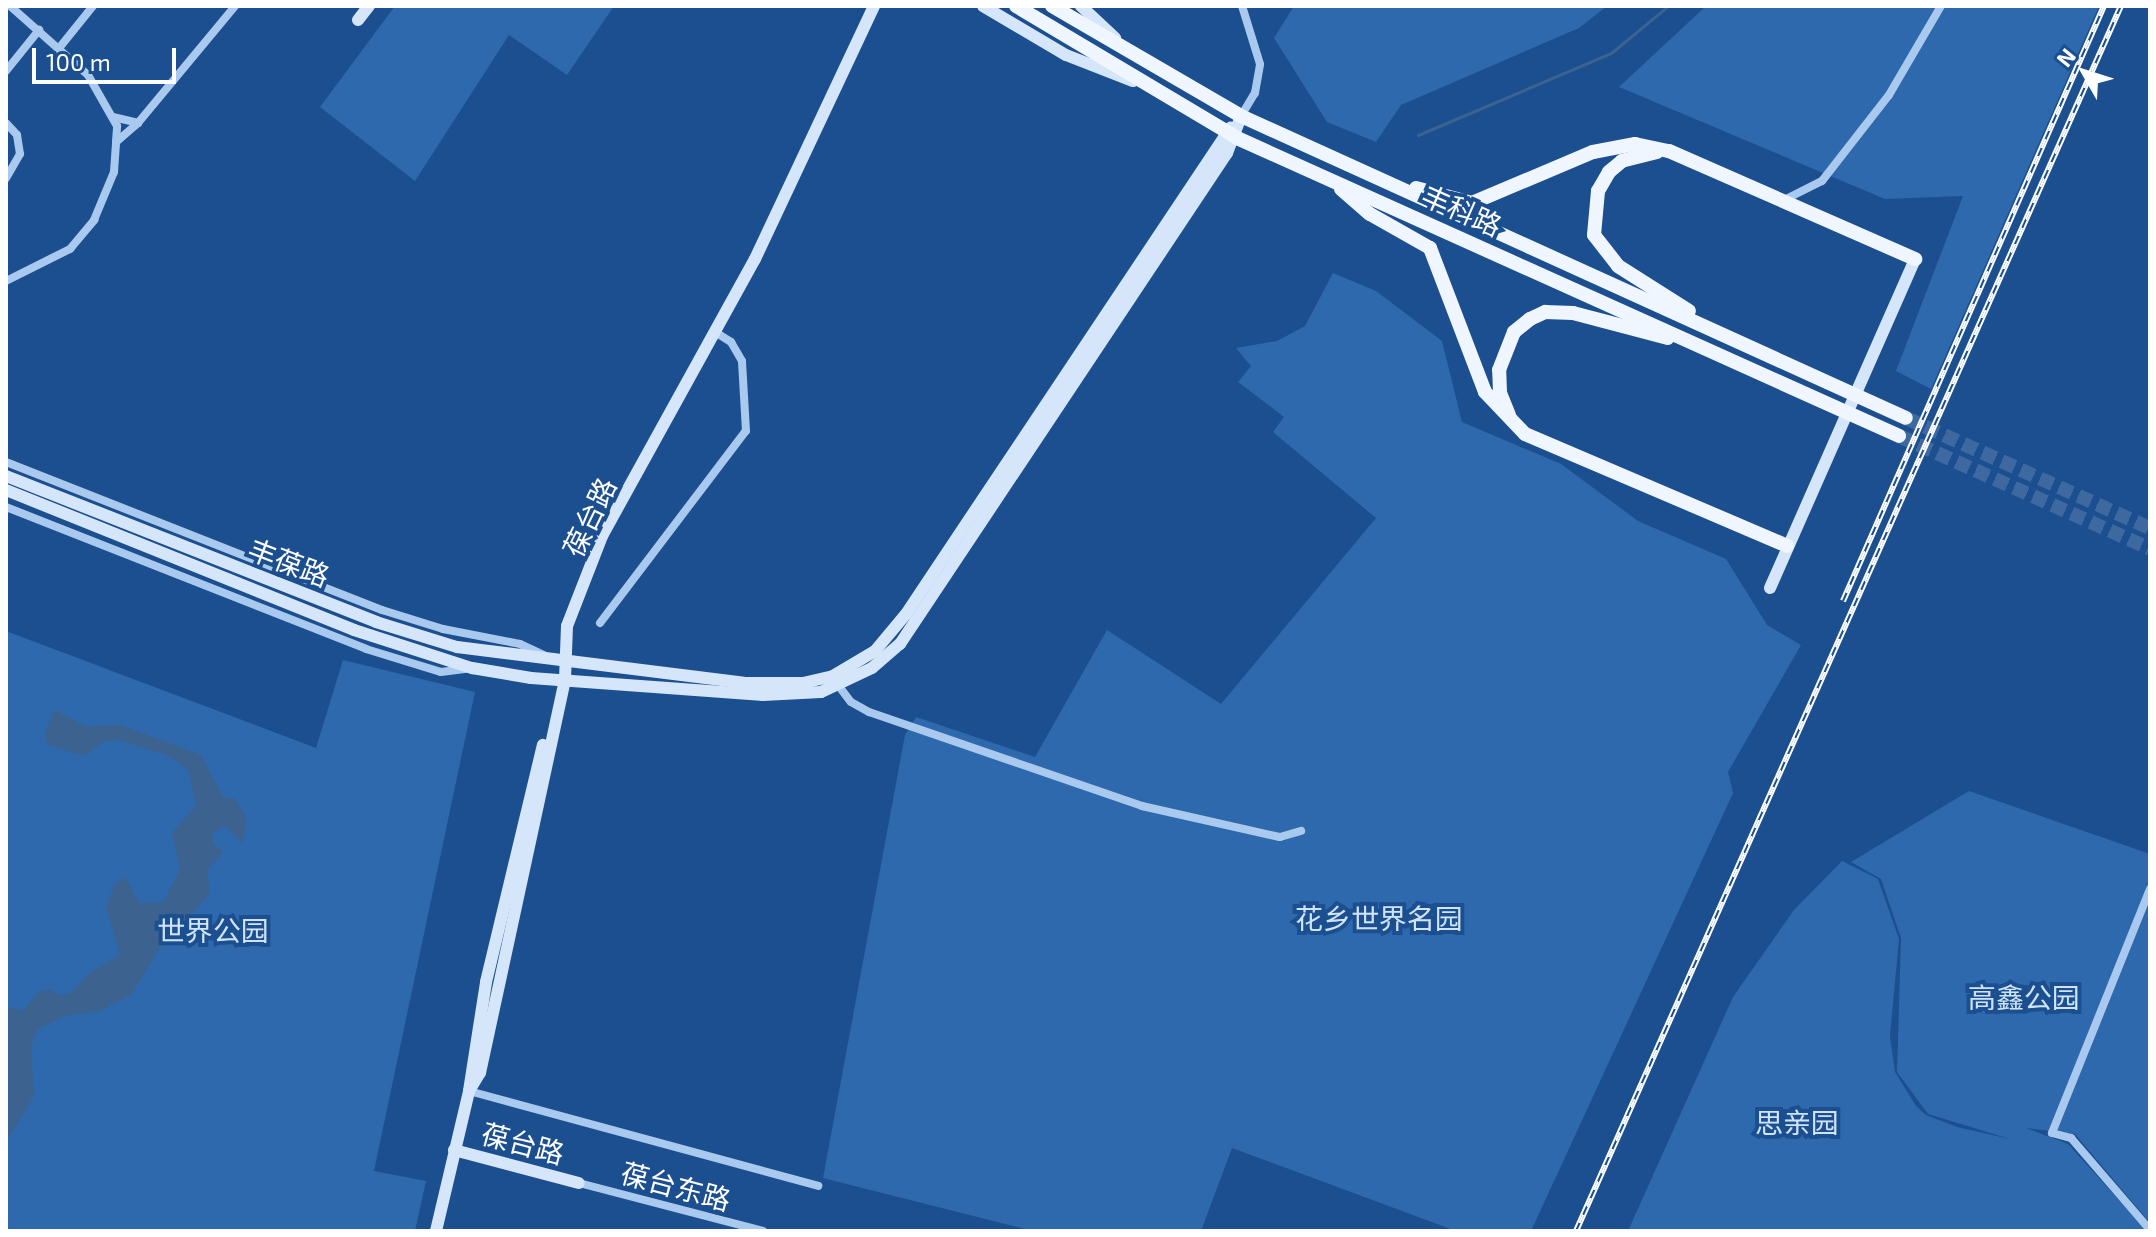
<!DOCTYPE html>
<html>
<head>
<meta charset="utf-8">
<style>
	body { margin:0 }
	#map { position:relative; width:2156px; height:1237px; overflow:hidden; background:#1b4f8f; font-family:"Exo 2","Noto Sans SC",sans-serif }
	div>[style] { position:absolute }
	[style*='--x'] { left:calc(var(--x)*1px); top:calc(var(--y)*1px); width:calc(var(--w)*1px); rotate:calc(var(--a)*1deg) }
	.green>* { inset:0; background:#2e69ad }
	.water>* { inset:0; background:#3c6290 }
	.stream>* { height:3px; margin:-1.5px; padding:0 1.5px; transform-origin:1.5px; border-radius:1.5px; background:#3c6290 }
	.primary-tunnel>* { height:14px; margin-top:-7px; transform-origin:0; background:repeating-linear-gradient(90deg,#3d69a0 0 14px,transparent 0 21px) }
	.street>* { height:8px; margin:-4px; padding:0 4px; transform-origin:4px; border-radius:4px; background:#a9c9ee }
	.secondary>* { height:12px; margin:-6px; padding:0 6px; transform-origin:6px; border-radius:6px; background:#d6e6fa }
	.primary>* { height:14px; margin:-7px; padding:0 7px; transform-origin:7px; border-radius:7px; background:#f0f6ff }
	.rail>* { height:6px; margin-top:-3px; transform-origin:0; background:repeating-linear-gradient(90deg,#1b4f8f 0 9px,#fff 0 18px); box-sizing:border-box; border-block:2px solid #fff }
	span { translate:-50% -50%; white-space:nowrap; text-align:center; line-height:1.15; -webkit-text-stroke:8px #1b4f8f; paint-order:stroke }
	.street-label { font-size:28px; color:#fff }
	.park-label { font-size:28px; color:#cfe3fa }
	.frame { position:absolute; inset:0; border:8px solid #fff; pointer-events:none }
	.north { position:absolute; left:2044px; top:32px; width:80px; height:80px; -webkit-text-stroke:6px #1b4f8f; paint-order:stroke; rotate:309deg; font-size:22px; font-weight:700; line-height:32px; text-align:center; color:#fff }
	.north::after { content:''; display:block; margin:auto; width:28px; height:36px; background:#fff; clip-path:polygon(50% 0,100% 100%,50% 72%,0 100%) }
	.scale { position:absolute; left:32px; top:48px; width:144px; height:36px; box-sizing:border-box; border:4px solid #fff; border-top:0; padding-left:10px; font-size:24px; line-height:28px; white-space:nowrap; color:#fff; -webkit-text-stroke:6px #1b4f8f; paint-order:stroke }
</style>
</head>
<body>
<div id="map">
	<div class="green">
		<i style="clip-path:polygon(395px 6px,614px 6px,567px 75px,509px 35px,415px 181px,320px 107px)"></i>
		<i style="clip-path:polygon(1294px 6px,1607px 6px,1579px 28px,1401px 105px,1376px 142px,1327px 122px,1274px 38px)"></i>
		<i style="clip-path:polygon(1706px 6px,2099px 6px,1931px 389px,1896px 371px,1963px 196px,1885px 199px,1619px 87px)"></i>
		<i style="clip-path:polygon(1333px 273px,1376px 291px,1442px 341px,1462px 422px,1561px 464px,1638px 521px,1726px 559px,1767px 625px,1801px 645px,1728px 772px,1733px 793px,1531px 1231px,1456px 1231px,1232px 1148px,1201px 1231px,1033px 1231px,823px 1178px,905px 735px,916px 717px,1035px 757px,1107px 630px,1221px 704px,1376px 518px,1273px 432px,1284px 417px,1238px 382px,1251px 366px,1236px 348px,1277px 341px,1305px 326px)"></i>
		<i style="clip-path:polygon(6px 631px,316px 748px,343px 660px,475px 692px,374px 1171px,426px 1181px,415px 1231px,6px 1231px)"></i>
		<i style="clip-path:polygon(1969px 791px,2150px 854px,2150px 1223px,2075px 1134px,2026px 1128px,2068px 1144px,2147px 1231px,1628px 1231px,1733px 997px,1794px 910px,1842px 861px,1878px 879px,1899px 939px,1890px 1036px,1895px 1072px,1916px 1106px,1926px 1115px,1957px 1127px,2010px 1139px,1928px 1114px,1897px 1072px,1901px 938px,1881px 879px,1851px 862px)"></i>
	</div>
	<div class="water">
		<i style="clip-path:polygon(54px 710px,85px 726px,121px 725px,201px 755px,223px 797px,236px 799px,247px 819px,243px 844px,225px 826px,214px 832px,213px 844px,223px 852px,207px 871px,210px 894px,158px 950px,132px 994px,98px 1012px,67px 1015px,38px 1029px,31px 1046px,34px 1096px,6px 1142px,6px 1007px,24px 1010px,39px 991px,51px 990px,61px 996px,72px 992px,89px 973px,120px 955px,106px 907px,115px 883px,126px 878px,139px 903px,163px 902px,180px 870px,172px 833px,196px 806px,188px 770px,166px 755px,118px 740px,105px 741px,84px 756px,48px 745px,45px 733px)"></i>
	</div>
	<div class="stream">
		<i style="--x:1418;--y:135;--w:210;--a:-23"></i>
		<i style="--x:1611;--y:53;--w:74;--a:-39.5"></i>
	</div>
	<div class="primary-tunnel">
		<i style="--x:1906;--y:418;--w:268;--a:24.3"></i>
		<i style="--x:1899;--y:436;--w:275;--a:24.2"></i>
	</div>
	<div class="street">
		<i style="--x:60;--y:47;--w:53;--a:-51.2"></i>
		<i style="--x:6;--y:71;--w:53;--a:-51.2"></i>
		<i style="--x:1241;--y:116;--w:27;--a:-59"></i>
		<i style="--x:1255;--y:93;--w:29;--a:-80"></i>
		<i style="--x:1260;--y:64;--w:61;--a:-107.2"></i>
		<i style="--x:113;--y:117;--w:26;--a:13"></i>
		<i style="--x:138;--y:123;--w:29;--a:139"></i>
		<i style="--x:6;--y:123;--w:16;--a:47"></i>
		<i style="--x:17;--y:135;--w:19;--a:81"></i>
		<i style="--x:20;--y:154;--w:28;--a:120"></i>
		<i style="--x:138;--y:123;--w:152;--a:-50.3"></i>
		<i style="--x:1784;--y:200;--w:42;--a:-26.6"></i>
		<i style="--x:1822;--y:181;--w:109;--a:-52.1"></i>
		<i style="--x:1889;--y:95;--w:103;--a:-59.7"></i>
		<i style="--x:6;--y:281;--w:72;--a:-26.6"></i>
		<i style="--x:70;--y:249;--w:38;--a:-50"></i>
		<i style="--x:94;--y:220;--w:52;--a:-67.4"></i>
		<i style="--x:114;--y:172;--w:30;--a:-86"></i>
		<i style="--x:116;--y:142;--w:16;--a:-86"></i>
		<i style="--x:117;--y:126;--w:59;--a:-119.6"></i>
		<i style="--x:88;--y:75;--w:104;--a:-138.5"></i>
		<i style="--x:6;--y:462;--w:404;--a:21.5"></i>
		<i style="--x:382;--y:610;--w:64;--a:17.3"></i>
		<i style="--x:443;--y:629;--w:78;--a:11"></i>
		<i style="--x:520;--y:644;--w:26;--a:25"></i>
		<i style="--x:6;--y:507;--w:387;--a:21.5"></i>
		<i style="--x:366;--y:649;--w:78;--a:17"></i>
		<i style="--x:441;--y:672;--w:26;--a:-7"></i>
		<i style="--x:600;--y:623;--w:241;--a:-52.8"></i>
		<i style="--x:746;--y:431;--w:70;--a:-93.3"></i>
		<i style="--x:742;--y:361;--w:22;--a:-120"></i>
		<i style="--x:731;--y:342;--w:19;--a:-148"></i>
		<i style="--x:835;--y:681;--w:26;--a:53"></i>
		<i style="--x:851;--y:702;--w:21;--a:29"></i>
		<i style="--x:869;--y:712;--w:289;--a:19"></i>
		<i style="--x:1142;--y:806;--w:141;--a:12.7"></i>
		<i style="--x:1280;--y:837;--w:22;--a:-16"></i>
		<i style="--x:2150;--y:889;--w:263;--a:111.9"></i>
		<i style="--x:2052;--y:1133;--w:20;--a:15"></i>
		<i style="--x:2071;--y:1138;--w:121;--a:49.3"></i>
		<i style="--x:469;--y:1091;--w:362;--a:15.2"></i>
		<i style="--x:579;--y:1183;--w:190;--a:14.6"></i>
	</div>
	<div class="secondary">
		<i style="--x:983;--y:6;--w:96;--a:30.6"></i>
		<i style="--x:1066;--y:55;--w:72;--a:21.2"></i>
		<i style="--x:1081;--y:6;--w:47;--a:43.3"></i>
		<i style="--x:358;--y:20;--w:18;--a:-52"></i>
		<i style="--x:6;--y:476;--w:398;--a:21.5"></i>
		<i style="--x:376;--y:622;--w:85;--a:17.2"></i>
		<i style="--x:457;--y:647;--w:289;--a:7.1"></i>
		<i style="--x:744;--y:683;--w:59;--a:0"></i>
		<i style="--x:803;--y:683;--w:31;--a:-13"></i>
		<i style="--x:833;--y:676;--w:49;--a:-30.8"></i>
		<i style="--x:875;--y:651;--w:48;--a:-50"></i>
		<i style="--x:906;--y:614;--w:585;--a:-56.28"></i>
		<i style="--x:6;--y:490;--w:375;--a:21.9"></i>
		<i style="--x:354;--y:630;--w:124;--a:17.9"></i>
		<i style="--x:472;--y:668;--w:60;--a:9.6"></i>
		<i style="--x:531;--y:678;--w:233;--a:4.2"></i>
		<i style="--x:763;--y:695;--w:58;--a:-3"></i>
		<i style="--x:821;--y:692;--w:56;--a:-25.2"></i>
		<i style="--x:872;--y:668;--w:37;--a:-41"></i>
		<i style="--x:900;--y:644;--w:590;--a:-56.34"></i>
		<i style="--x:1227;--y:153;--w:40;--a:-69"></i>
		<i style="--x:1770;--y:588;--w:360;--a:-66.2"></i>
		<i style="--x:469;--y:1091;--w:21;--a:-59"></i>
		<i style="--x:480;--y:1073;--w:402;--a:-77.8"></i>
		<i style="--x:565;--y:680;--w:54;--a:-87.9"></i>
		<i style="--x:567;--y:626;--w:97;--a:-68.7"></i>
		<i style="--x:602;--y:536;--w:316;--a:-61.1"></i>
		<i style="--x:755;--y:259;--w:280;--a:-64.8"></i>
		<i style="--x:454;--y:1150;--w:129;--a:14.8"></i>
		<i style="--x:436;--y:1231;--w:144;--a:-76.7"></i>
		<i style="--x:469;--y:1091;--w:110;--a:-81.1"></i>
		<i style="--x:486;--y:982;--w:244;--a:-76.5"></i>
	</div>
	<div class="primary">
		<i style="--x:1016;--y:6;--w:257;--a:30.8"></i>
		<i style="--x:1237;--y:138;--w:726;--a:24.23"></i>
		<i style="--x:1052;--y:6;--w:219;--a:30.2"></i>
		<i style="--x:1241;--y:116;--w:730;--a:24.42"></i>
		<i style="--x:1657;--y:152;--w:36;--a:166"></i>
		<i style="--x:1622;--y:161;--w:17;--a:140"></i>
		<i style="--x:1609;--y:172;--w:22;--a:120"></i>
		<i style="--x:1598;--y:191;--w:44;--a:95.2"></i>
		<i style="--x:1594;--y:235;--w:39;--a:52"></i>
		<i style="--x:1618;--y:266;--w:84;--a:32.4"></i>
		<i style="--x:1416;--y:188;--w:58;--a:15"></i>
		<i style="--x:1472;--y:203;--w:131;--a:-22.9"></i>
		<i style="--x:1593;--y:152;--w:43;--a:-10.8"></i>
		<i style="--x:1635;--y:144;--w:35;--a:12"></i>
		<i style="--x:1669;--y:151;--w:269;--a:23.7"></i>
		<i style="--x:1341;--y:189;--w:38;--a:41"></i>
		<i style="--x:1370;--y:214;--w:69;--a:29.5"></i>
		<i style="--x:1430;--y:248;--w:154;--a:69.1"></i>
		<i style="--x:1485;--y:392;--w:58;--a:46.4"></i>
		<i style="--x:1525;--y:434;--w:285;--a:23.1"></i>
		<i style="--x:1509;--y:415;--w:24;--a:-112"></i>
		<i style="--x:1500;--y:393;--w:23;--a:-92"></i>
		<i style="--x:1499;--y:370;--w:41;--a:-68.5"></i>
		<i style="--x:1514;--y:332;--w:21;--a:-39"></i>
		<i style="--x:1530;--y:319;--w:17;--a:-25"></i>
		<i style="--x:1545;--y:312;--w:28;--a:2"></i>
		<i style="--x:1573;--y:313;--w:98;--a:14.7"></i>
	</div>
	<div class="rail">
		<i style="--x:1843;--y:601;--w:650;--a:-66.32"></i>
		<i style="--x:1576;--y:1231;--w:1341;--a:-66.02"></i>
	</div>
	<div class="street-label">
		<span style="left:1462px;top:210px;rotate:24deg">丰科路</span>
		<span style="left:589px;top:517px;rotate:-64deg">葆台路</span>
		<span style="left:289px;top:562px;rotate:21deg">丰葆路</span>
		<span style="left:523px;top:1143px;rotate:15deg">葆台路</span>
		<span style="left:676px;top:1186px;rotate:15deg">葆台东路</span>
	</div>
	<div class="park-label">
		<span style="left:1379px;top:918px">花乡世界名园</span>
		<span style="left:213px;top:930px">世界公园</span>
		<span style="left:2024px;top:997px">高鑫公园</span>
		<span style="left:1797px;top:1122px">思亲园</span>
	</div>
	<div class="frame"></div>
	<div class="north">N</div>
	<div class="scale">100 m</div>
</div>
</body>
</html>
